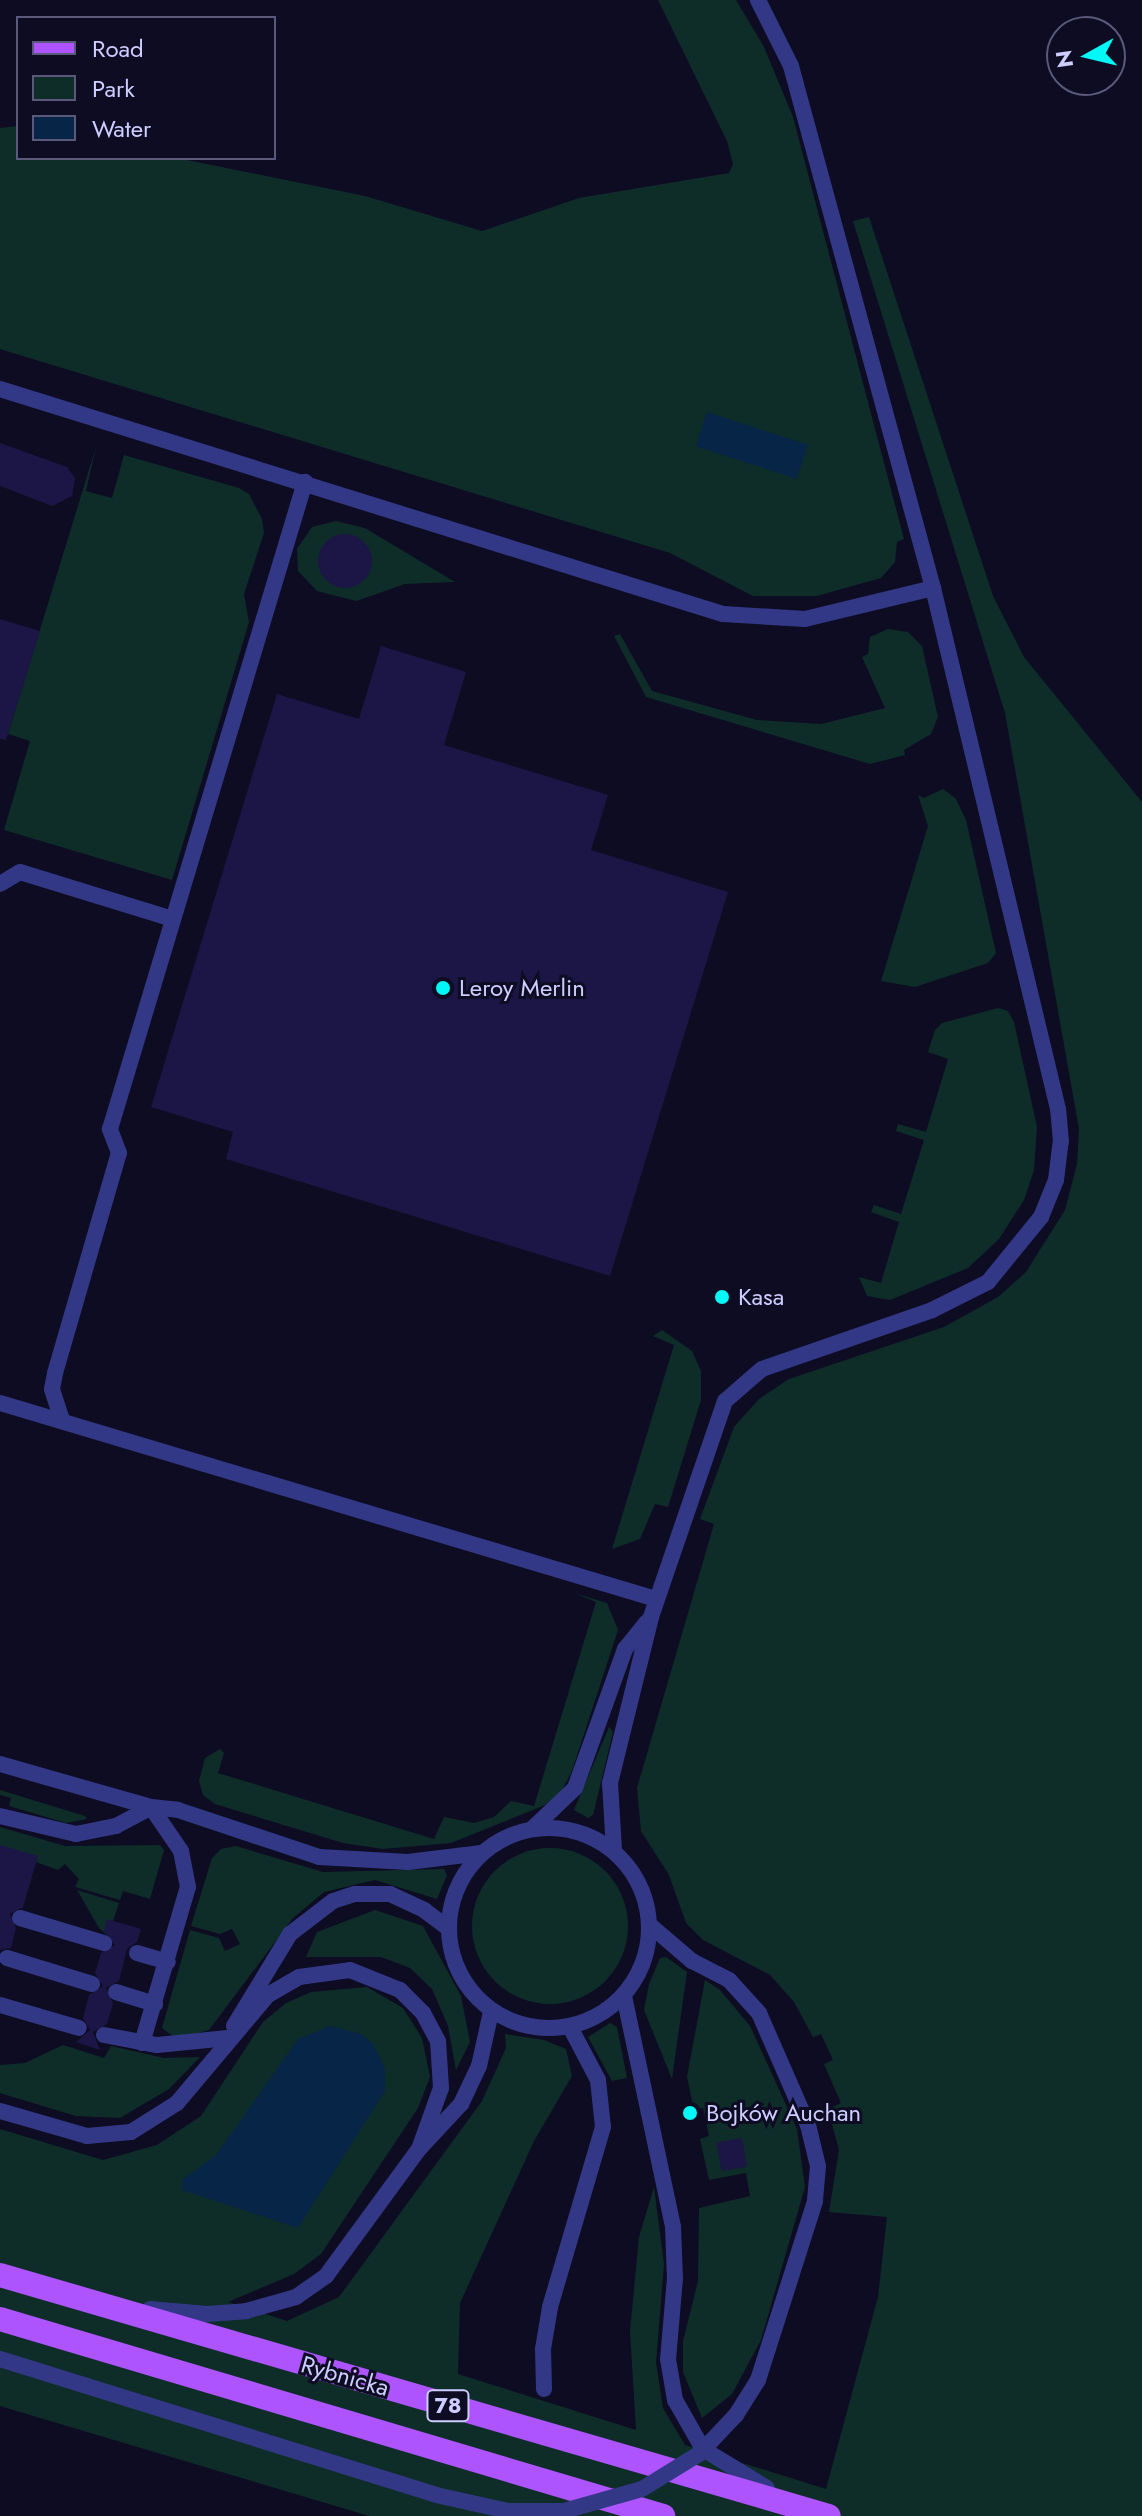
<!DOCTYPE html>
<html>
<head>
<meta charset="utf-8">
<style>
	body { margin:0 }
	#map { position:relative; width:1142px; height:2516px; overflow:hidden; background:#0d0c23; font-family:Jost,sans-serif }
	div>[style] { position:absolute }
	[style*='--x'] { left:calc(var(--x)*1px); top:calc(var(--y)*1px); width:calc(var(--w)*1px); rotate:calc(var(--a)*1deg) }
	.green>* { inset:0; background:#0e2d29 }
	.round { border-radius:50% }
	.water>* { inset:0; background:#072546; transform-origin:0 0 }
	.building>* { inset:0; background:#1b1645; transform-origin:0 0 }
	.lane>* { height:16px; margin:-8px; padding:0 8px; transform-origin:8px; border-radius:8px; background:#333886 }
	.lane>.ring { margin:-8px; padding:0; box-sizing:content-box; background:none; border:16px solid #333886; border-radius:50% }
	.primary>* { height:24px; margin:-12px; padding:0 12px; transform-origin:12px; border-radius:12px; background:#ad54ff }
	.lane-bridge>* { height:16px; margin:-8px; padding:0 8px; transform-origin:8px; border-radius:8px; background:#333886 }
	.dots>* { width:22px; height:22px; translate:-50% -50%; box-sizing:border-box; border:4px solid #0d0c23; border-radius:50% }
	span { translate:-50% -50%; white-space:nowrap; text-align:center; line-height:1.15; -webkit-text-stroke:6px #0d0c23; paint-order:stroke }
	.shield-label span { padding:2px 6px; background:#0d0c23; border:2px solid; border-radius:6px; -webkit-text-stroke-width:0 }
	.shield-label { font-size:22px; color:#cecdff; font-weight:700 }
	.poi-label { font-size:24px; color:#cecdff }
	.left { translate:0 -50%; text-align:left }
	.street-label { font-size:24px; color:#cecdff }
	.legend { position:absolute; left:16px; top:16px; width:260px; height:144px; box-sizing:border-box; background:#0d0c23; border:2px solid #5a597b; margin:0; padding:10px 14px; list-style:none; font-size:24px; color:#cecdff }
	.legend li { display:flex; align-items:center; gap:16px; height:40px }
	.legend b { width:40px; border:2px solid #5a597b }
	.north { position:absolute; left:1046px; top:16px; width:80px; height:80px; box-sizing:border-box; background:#0d0c23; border:2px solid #5a597b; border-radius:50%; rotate:262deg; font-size:22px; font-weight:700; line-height:32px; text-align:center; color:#cecdff }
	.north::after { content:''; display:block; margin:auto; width:28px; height:36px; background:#00f8f7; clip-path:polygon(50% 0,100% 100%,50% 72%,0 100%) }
</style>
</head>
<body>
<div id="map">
	<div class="green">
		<i style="clip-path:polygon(658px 0,736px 0,764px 47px,793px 117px,904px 539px,897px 542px,895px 562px,881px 578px,817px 596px,753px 596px,670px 553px,0 349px,0 128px,18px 126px,18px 158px,177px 158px,365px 196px,482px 231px,579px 198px,729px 173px,733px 164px,727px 141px)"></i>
		<i style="clip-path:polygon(869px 217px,993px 596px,1024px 657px,1142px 802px,1142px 2516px,369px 2516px,0 2406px,0 2129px,103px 2160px,157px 2145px,201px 2116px,263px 2022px,286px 2003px,311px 1992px,367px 1987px,403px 2008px,422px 2038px,430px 2077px,418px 2108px,321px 2254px,294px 2274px,228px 2302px,287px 2321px,339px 2297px,482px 2101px,506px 2048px,505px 2034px,544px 2040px,566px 2049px,572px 2076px,534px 2141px,460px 2303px,458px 2374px,636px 2430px,630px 2331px,639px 2237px,654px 2187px,664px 2264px,656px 2363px,663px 2408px,685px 2445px,826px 2489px,878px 2297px,887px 2217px,829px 2212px,839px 2150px,828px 2109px,841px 2103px,824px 2064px,833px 2060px,821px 2034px,813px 2037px,794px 2002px,770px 1975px,703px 1940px,686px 1923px,669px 1875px,641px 1831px,637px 1788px,714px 1524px,700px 1519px,734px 1427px,759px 1399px,789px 1379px,944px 1327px,998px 1297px,1026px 1272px,1065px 1210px,1077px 1164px,1079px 1129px,1005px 713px,853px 221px)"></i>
		<i style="clip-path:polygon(96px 447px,86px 491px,112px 498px,124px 455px,239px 488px,249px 494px,262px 519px,264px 533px,244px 594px,249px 622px,172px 880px,4px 830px,30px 741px,8px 734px)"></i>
		<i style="clip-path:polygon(336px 521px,365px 528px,455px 582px,405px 584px,356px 601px,317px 591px,298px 571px,297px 549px,312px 527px)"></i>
		<i style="clip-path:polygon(888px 629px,908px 632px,922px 646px,938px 717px,931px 734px,904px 750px,905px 755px,870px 764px,646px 697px,614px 636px,620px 634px,652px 691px,757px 720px,821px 724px,885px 708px,862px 657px,868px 654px,870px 637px)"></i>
		<i style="clip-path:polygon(943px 789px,956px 799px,966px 820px,996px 953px,988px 963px,915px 987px,881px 981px,928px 826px,918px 795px,924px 798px)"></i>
		<i style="clip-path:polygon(998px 1008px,1008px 1011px,1014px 1022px,1037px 1127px,1034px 1170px,1024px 1200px,999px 1239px,968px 1268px,890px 1300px,867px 1296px,859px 1277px,881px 1283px,899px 1222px,871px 1212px,874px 1205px,901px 1214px,924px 1140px,896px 1131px,898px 1124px,926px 1132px,948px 1059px,928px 1052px,935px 1030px,942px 1023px)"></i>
		<i style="clip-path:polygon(662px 1330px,692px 1351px,701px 1371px,701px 1400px,668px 1507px,655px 1504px,640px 1539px,612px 1549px,674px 1345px,653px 1336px)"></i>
		<i style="clip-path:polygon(574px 1593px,607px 1603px,618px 1630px,572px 1771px,561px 1792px,545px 1805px,451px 1843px,383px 1849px,343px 1843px,215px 1804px,203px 1795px,199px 1781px,205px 1758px,220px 1749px,224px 1753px,218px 1773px,434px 1839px,444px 1817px,474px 1823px,494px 1817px,511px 1801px,534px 1806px,596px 1602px)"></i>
		<i style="clip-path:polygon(609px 1727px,613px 1732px,593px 1815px,588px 1818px,574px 1810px)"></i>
		<i style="clip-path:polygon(0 1790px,85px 1816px,87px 1819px,66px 1823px,9px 1806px,11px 1798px,0 1795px)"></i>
		<i style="clip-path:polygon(0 1827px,65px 1846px,160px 1845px,164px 1850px,150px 1899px,123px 1891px,120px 1900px,75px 1887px,79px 1879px,65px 1864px,58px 1870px,0 1849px)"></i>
		<i style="clip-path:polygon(236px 1846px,323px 1872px,444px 1869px,447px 1875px,437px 1899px,375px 1880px,324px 1892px,293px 1918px,209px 2030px,177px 2039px,162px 2028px,190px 1930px,219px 1938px,225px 1951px,240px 1944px,232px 1929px,220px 1934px,191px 1926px,212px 1858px,221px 1849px)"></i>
		<i class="round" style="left:472px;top:1848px;width:156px;height:156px"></i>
		<i style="clip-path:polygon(77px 1890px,119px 1903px,108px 1936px,99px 1928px)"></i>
		<i style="clip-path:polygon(375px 1910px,423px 1926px,461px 1996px,470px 2042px,456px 2070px,448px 2026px,432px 1989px,410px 1968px,381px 1957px,306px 1957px,317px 1932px)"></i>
		<i style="clip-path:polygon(666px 1957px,687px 1972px,672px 2079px,644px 2010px,649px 1984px,660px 1958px)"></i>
		<i style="clip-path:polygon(705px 1980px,720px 1990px,750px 2026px,797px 2129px,805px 2187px,761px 2340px,732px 2394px,702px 2418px,683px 2372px,683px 2341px,698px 2281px,699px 2208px,750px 2196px,746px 2173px,709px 2180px,700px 2139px,709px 2136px,703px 2108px,694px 2110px,687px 2077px)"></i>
		<i style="clip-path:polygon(610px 2023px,617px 2027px,627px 2078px,612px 2081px,588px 2037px)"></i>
		<i style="clip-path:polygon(63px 2045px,104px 2058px,111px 2046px,164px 2058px,200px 2057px,169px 2089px,120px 2118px,76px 2116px,0 2093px,0 2065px,25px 2063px)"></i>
	</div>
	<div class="water">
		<i style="left:707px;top:412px;width:106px;height:36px;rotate:18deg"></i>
		<i style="clip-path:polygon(330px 2026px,361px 2034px,373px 2044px,385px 2068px,385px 2091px,298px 2228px,182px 2190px,182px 2180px,216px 2155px,298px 2039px)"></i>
	</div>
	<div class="building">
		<i style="clip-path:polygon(0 443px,67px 467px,75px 478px,72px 496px,52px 506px,0 486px)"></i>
		<i class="round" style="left:318px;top:534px;width:54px;height:54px"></i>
		<i style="clip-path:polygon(0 619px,40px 631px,6px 740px,0 739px)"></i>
		<i style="clip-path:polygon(381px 646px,466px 672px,444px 745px,608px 795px,591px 850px,728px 892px,610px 1276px,226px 1159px,233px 1132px,151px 1107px,277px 694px,359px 719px)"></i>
		<i style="clip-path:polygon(0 1845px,38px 1856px,23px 1907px,10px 1914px,16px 1928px,11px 1948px,0 1950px)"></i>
		<i style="clip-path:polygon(107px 1919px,141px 1929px,137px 1942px,127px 1949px,119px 1981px,106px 1988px,113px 2003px,107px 2024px,93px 2032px,100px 2050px,76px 2042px,90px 2030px,83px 2018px,89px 1995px,103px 1986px,95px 1973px,101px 1953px,115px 1945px,104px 1931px)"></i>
		<i style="left:742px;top:2138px;width:29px;height:26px;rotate:80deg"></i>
	</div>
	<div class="lane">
		<i style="--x:0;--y:389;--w:757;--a:17.29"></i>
		<i style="--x:723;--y:614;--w:82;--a:3.5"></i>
		<i style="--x:805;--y:619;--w:132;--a:-13.6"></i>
		<i style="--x:0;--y:884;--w:23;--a:-31"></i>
		<i style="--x:20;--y:872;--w:160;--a:17.1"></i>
		<i style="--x:0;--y:1403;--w:685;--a:16.64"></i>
		<i style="--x:61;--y:1417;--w:29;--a:-108"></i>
		<i style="--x:52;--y:1389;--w:16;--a:-79"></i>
		<i style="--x:55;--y:1373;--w:229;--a:-73.8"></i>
		<i style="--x:119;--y:1153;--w:26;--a:-111"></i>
		<i style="--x:110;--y:1129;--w:676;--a:-73.23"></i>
		<i style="--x:0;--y:1764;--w:157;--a:15.9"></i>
		<i style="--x:151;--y:1807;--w:27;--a:6"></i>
		<i style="--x:178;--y:1810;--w:149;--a:18.4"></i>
		<i style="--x:319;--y:1857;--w:89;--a:3.2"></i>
		<i style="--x:408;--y:1862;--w:74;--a:-7"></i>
		<i style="--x:0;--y:1816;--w:78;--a:13.3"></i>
		<i style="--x:76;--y:1834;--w:41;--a:-11.3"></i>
		<i style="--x:116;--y:1826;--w:40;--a:-28"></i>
		<i class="ring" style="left:449px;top:1828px;width:184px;height:184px"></i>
		<i style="--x:533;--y:1828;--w:58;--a:-43.6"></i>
		<i style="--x:575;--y:1788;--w:148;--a:-70.2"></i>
		<i style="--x:625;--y:1649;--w:35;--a:-51"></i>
		<i style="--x:614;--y:1850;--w:67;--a:-93.4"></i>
		<i style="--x:610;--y:1783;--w:171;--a:-76.1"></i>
		<i style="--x:651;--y:1617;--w:228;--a:-71.1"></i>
		<i style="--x:725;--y:1401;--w:49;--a:-40.9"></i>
		<i style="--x:762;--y:1369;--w:180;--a:-19.1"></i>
		<i style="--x:932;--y:1310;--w:63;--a:-26.6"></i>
		<i style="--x:988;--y:1282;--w:84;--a:-50.8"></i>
		<i style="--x:1041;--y:1217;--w:40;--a:-68"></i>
		<i style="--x:1056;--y:1180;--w:38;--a:-83"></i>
		<i style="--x:1061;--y:1142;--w:33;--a:-95"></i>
		<i style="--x:1058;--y:1109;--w:536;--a:-103.49"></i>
		<i style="--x:933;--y:588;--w:541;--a:-105.22"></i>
		<i style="--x:791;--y:66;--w:74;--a:-116.6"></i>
		<i style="--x:20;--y:1918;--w:88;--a:16.6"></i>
		<i style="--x:651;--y:1926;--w:54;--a:40.5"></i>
		<i style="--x:692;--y:1961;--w:42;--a:27.2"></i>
		<i style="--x:729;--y:1980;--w:45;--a:47.7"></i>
		<i style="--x:759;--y:2013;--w:122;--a:66.4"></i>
		<i style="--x:808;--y:2125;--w:42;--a:76.3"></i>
		<i style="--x:818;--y:2166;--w:35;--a:95"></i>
		<i style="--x:137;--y:1953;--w:32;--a:16"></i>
		<i style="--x:7;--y:1958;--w:89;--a:17"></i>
		<i style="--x:116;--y:1992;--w:41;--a:17.1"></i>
		<i style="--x:624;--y:1996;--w:236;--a:78"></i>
		<i style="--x:673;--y:2227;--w:51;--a:87.8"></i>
		<i style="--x:675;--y:2278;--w:81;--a:94.9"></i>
		<i style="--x:668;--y:2359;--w:42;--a:80.3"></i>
		<i style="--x:675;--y:2400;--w:56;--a:60.3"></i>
		<i style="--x:703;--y:2449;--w:75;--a:31.4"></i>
		<i style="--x:0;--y:2005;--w:82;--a:16.2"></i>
		<i style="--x:234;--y:2026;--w:108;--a:-58.7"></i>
		<i style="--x:290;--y:1934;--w:54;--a:-37.5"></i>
		<i style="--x:333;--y:1901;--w:23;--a:-18"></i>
		<i style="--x:355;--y:1894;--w:35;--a:0"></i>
		<i style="--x:390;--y:1894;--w:38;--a:25"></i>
		<i style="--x:424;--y:1910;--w:31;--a:37"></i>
		<i style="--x:104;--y:2035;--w:54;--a:10.7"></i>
		<i style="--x:157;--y:2045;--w:71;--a:-5.6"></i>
		<i style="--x:142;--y:2043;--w:163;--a:-73.6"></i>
		<i style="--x:188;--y:1887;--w:37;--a:-101"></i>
		<i style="--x:181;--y:1851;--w:53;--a:-124.3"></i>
		<i style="--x:0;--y:2111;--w:91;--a:16"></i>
		<i style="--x:87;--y:2136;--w:44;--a:-5.2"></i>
		<i style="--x:131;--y:2132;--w:54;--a:-32.2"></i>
		<i style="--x:177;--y:2103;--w:141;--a:-49.9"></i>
		<i style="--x:268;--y:1995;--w:36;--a:-30"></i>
		<i style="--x:299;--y:1977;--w:51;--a:-7.8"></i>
		<i style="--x:350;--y:1970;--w:54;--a:21.8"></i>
		<i style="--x:400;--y:1990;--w:33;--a:45"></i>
		<i style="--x:423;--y:2013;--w:32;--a:62"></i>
		<i style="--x:438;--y:2041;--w:47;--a:86.3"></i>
		<i style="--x:441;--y:2088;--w:65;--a:109.8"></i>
		<i style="--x:150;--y:2309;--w:57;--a:5"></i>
		<i style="--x:207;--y:2314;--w:39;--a:-4"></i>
		<i style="--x:246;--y:2311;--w:52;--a:-15.6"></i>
		<i style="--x:296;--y:2297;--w:37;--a:-35"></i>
		<i style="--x:326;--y:2276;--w:157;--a:-53.8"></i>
		<i style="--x:419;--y:2149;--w:62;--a:-47"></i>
		<i style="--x:461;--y:2104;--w:42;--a:-64.7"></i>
		<i style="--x:479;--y:2066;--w:55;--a:-77.5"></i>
		<i style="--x:0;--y:2359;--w:457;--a:17.3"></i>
		<i style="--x:544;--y:2389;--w:40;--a:-91.4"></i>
		<i style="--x:543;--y:2349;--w:43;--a:-80.5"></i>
		<i style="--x:550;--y:2307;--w:188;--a:-73.6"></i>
		<i style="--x:603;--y:2127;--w:47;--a:-96.1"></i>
		<i style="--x:598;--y:2080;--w:60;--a:-117.8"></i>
	</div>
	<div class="primary">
		<i style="--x:0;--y:2275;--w:863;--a:16.21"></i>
		<i style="--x:0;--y:2319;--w:692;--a:16.55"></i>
	</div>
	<div class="lane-bridge">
		<i style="--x:436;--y:2495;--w:74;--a:12.5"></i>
		<i style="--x:508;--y:2511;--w:56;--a:0"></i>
		<i style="--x:564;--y:2511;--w:81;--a:-15.8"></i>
		<i style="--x:642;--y:2489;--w:67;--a:-31.6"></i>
		<i style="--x:699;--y:2454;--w:54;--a:-46.5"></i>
		<i style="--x:736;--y:2415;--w:41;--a:-57.8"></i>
		<i style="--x:758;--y:2380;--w:188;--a:-72.3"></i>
	</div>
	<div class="dots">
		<i style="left:443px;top:988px;background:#00f8f7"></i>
		<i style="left:722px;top:1297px;background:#00f8f7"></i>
		<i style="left:690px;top:2113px;background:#00f8f7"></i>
	</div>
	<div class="shield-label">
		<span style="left:448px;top:2406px">78</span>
	</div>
	<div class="poi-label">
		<span class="left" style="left:459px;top:988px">Leroy Merlin</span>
		<span class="left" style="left:738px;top:1297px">Kasa</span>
		<span class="left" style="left:706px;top:2113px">Bojków Auchan</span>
	</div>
	<div class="street-label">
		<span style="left:345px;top:2376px;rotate:16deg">Rybnicka</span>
	</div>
	<ul class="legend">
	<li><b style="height:10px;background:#ad54ff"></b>Road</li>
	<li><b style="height:22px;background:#0e2d29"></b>Park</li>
	<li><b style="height:22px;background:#072546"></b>Water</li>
	</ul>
	<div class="north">N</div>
</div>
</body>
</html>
